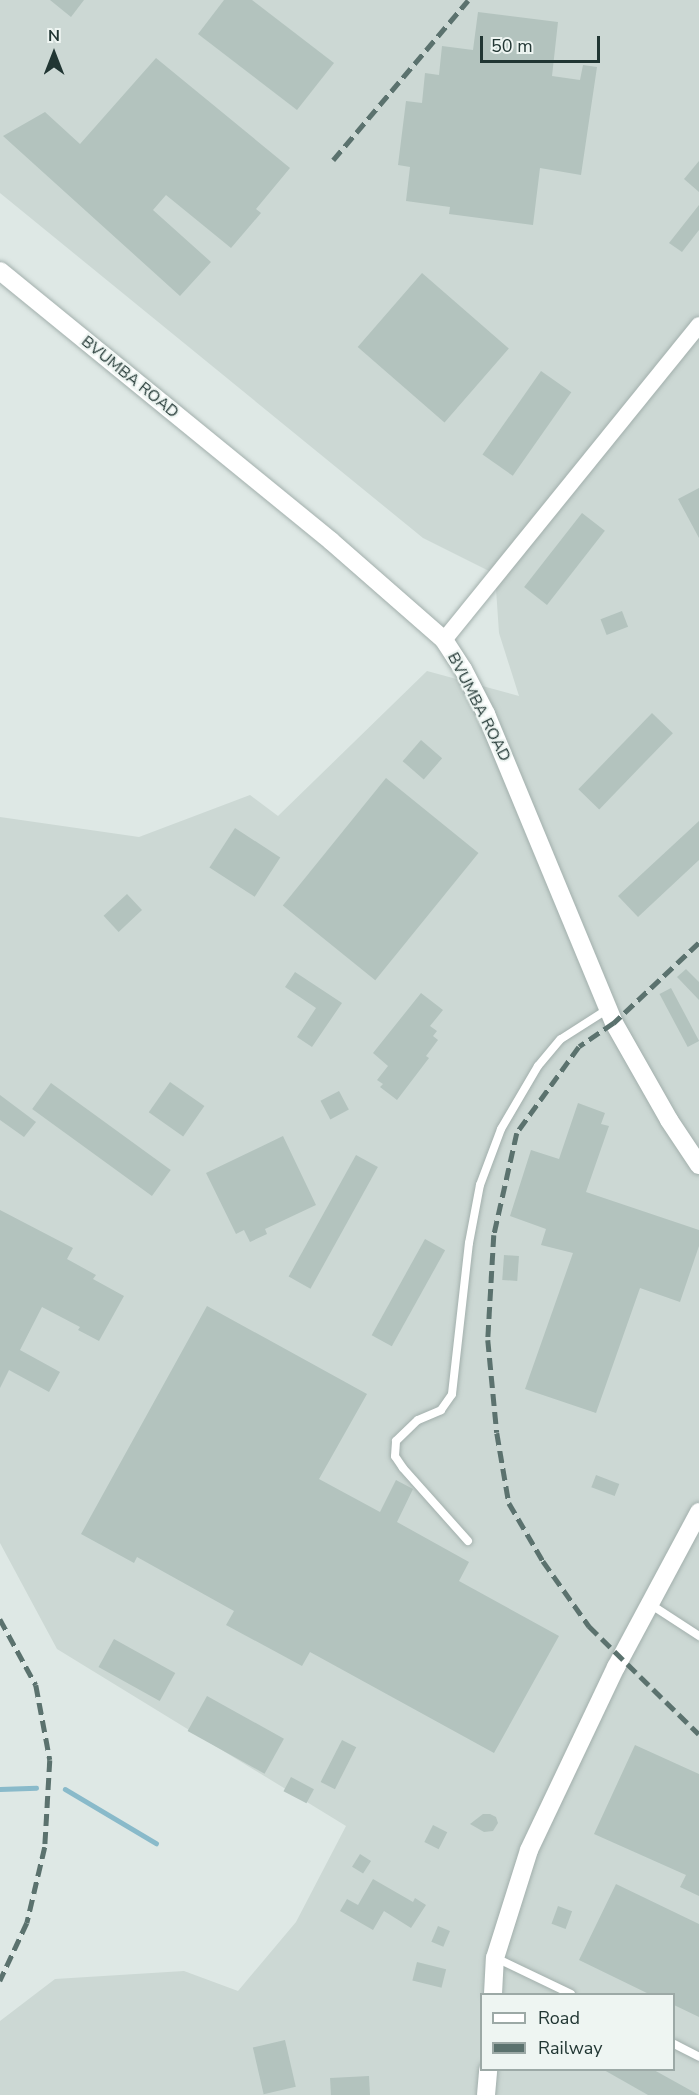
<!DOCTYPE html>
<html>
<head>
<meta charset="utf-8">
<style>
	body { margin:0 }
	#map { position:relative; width:699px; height:2095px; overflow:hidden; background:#dee8e5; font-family:"Nunito Sans",sans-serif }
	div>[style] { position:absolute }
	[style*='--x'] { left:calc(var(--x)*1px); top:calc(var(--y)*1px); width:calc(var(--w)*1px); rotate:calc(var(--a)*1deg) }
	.built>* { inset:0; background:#ccd8d4 }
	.stream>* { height:4.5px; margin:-2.25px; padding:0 2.25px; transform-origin:2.25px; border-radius:2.25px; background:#89baca }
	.building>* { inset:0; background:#b3c3be; transform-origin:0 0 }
	.roads { filter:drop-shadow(0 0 2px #a2afac) drop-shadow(0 0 2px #a2afac) }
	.service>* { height:8px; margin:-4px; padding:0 4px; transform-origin:4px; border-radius:4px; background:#fff }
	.minor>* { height:16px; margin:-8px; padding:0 8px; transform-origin:8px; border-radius:8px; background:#fff }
	.tertiary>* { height:18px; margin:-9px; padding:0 9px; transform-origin:9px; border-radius:9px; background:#fff }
	.rail>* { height:4.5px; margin-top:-2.25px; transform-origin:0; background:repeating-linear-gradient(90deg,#5b726e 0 12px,transparent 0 18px) }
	span { translate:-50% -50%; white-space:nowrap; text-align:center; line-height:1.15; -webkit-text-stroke:4.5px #eef5f2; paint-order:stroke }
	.street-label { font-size:16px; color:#213633 }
	.legend { position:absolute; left:480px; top:1993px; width:195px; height:78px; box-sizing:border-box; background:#eef5f2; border:2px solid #9ca9a6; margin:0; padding:8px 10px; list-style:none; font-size:18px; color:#213633 }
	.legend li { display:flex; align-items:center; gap:12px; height:30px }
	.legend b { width:30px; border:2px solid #9ca9a6 }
	.north { position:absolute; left:24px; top:24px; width:60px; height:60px; -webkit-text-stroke:4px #eef5f2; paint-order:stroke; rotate:0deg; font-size:16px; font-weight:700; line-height:24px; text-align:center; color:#213633 }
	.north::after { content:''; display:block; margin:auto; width:21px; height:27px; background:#213633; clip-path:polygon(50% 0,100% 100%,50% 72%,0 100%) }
	.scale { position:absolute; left:480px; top:36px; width:120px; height:27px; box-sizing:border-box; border:3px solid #213633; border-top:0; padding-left:8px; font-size:18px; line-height:21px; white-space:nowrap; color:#213633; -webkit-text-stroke:4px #eef5f2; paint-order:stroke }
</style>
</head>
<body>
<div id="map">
	<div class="built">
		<i style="clip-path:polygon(evenodd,0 0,699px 0,699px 2095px,0 2095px,0 2021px,55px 1979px,184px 1971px,238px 1991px,296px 1922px,346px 1826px,57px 1649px,0 1543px,0 817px,139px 837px,250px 795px,278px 816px,427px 671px,519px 696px,499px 633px,495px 574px,423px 538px,0 193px,0 0,482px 1994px,674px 1994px,674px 2070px,482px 2070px,482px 1994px)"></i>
	</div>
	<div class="stream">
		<i style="--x:0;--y:1789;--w:36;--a:-2"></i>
		<i style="--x:65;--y:1789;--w:106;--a:30.7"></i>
	</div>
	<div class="building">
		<i style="clip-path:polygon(50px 0,84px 0,71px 17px)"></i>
		<i style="clip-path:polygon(224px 0,252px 0,334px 63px,297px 110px,198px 34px)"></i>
		<i style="clip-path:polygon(478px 12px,558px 22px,552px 76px,580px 80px,583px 65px,597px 67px,581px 175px,540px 168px,533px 225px,449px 214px,450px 207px,406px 201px,410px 167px,398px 165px,406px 101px,422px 103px,425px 73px,439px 75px,442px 46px,473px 50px)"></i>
		<i style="clip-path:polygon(156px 58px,290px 168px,256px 209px,261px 213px,231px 248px,166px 195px,153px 210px,211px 262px,180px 296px,3px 136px,45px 112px,80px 144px)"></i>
		<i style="clip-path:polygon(699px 161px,699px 192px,684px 179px)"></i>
		<i style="clip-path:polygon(699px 205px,699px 230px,682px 252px,669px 243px)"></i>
		<i style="left:422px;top:273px;width:115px;height:98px;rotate:41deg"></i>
		<i style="left:541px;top:371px;width:37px;height:102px;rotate:35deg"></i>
		<i style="clip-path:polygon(699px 488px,699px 538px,678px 499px)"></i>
		<i style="left:582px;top:513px;width:29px;height:94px;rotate:38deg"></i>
		<i style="left:622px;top:611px;width:17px;height:23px;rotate:69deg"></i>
		<i style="left:652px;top:713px;width:29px;height:106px;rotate:44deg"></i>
		<i style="left:421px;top:740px;width:28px;height:28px;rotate:41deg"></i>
		<i style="left:386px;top:778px;width:119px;height:164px;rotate:39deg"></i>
		<i style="clip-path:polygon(699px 821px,699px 860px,638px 917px,618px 896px)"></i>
		<i style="left:235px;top:828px;width:54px;height:47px;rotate:33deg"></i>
		<i style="left:127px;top:894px;width:22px;height:32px;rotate:47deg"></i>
		<i style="clip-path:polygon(686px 969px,699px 982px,699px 1000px,677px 977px)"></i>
		<i style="clip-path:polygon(295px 972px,342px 1003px,312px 1047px,297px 1037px,316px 1008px,285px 987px)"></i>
		<i style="left:671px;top:988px;width:60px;height:13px;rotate:62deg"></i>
		<i style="clip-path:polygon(421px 993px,443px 1010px,430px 1026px,437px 1031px,433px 1036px,438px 1040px,426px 1056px,429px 1058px,397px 1100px,380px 1087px,383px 1084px,377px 1080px,388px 1066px,373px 1053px)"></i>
		<i style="left:170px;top:1082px;width:42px;height:37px;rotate:35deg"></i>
		<i style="left:51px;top:1083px;width:148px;height:32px;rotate:36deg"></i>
		<i style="left:339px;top:1091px;width:21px;height:21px;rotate:62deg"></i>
		<i style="clip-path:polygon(0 1095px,36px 1122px,24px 1137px,0 1120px)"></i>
		<i style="clip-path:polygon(578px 1103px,605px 1113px,601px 1124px,609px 1126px,586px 1192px,699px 1230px,699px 1246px,680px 1302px,640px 1288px,596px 1413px,525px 1389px,573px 1253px,541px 1245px,546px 1229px,510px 1216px,531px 1150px,559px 1159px)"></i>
		<i style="clip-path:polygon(283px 1136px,316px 1205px,265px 1229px,267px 1234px,250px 1242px,244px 1230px,236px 1234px,206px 1173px)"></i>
		<i style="left:356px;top:1155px;width:25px;height:139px;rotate:29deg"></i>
		<i style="clip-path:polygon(0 1210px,73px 1248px,67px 1259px,96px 1275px,93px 1279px,124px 1296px,99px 1341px,78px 1330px,80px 1327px,42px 1307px,20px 1350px,60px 1372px,49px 1392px,9px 1370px,0 1388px)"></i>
		<i style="left:425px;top:1239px;width:23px;height:110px;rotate:29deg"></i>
		<i style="left:504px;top:1255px;width:15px;height:25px;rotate:4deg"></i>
		<i style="clip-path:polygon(207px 1306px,367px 1394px,319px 1479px,380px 1512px,396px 1480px,413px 1489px,397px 1522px,469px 1562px,459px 1581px,559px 1636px,494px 1753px,310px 1652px,302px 1666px,226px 1625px,234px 1611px,137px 1557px,134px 1563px,81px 1534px)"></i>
		<i style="left:596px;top:1475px;width:25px;height:13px;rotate:21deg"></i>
		<i style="left:114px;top:1639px;width:70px;height:32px;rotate:29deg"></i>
		<i style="left:207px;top:1696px;width:88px;height:40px;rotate:29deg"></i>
		<i style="left:342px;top:1740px;width:16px;height:47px;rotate:27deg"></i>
		<i style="clip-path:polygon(635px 1745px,699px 1774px,699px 1896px,680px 1887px,686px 1875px,594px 1834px)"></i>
		<i style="left:291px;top:1777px;width:26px;height:16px;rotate:28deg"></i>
		<i style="clip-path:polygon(483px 1814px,490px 1814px,496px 1817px,498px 1823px,493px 1831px,484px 1832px,470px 1824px)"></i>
		<i style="left:433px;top:1825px;width:16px;height:19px;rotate:27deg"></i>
		<i style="left:360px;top:1854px;width:13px;height:15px;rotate:32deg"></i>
		<i style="clip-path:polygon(373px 1879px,413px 1902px,415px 1898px,426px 1905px,411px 1928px,384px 1911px,373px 1930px,340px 1911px,347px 1899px,358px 1905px)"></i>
		<i style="clip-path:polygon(616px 1884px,699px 1924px,699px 2017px,674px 2005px,674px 1995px,651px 1995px,579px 1960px)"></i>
		<i style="left:558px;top:1906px;width:15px;height:19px;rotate:20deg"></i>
		<i style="left:438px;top:1926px;width:13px;height:17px;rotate:23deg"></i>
		<i style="left:417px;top:1962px;width:30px;height:19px;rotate:14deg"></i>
		<i style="left:285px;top:2040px;width:48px;height:33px;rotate:77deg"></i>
		<i style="clip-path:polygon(604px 2070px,654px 2070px,699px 2095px,648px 2095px)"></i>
		<i style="left:369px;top:2076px;width:19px;height:39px;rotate:87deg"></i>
	</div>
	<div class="roads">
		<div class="service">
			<i style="--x:468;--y:1541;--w:98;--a:-131.7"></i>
			<i style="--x:403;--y:1468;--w:14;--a:-124"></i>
			<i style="--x:395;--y:1456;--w:15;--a:-86"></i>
			<i style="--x:396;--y:1441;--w:30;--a:-44"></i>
			<i style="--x:418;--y:1420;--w:25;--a:-23"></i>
			<i style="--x:441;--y:1410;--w:19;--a:-55"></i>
			<i style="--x:452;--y:1394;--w:152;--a:-83.6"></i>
			<i style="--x:469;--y:1243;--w:59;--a:-79.3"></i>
			<i style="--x:480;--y:1185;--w:60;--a:-69.4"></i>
			<i style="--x:501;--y:1129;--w:73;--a:-59.6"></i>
			<i style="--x:538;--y:1066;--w:35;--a:-50"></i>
			<i style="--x:561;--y:1039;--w:56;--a:-32.6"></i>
			<i style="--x:650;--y:1604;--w:59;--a:33.1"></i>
			<i style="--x:496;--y:1958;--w:83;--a:25.6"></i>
			<i style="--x:674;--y:2044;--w:28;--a:27"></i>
		</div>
		<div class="minor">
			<i style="--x:444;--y:640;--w:405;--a:-51"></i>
		</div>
		<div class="tertiary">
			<i style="--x:0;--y:271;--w:427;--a:39.2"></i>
			<i style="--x:331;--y:541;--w:150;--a:41.2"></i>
			<i style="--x:444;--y:640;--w:35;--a:57"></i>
			<i style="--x:463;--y:669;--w:51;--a:62.9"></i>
			<i style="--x:486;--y:714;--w:334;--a:67.5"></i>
			<i style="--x:614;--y:1023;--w:112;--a:60.4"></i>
			<i style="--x:669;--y:1120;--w:54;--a:56.3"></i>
			<i style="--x:493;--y:1994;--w:36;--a:-87"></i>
			<i style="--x:495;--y:1958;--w:113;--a:-72.5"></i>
			<i style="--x:529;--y:1850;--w:203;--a:-64.6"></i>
			<i style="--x:616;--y:1667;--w:176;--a:-61.8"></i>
			<i style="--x:486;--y:2095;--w:25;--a:-85"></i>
		</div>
	</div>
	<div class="rail">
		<i style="--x:333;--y:160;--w:209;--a:-49.8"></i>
		<i style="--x:699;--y:943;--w:117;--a:136.7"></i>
		<i style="--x:614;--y:1023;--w:42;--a:145.6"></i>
		<i style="--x:579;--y:1047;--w:106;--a:125.8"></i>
		<i style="--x:517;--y:1133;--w:105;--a:102.7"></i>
		<i style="--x:494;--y:1235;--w:105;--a:93.3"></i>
		<i style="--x:488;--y:1340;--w:93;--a:84.5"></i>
		<i style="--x:497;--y:1433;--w:71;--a:80.3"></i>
		<i style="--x:509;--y:1503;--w:67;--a:59.6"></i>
		<i style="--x:543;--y:1561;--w:80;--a:54.7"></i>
		<i style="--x:589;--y:1626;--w:154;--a:44.5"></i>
		<i style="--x:0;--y:1619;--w:75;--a:61.4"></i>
		<i style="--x:36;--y:1685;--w:76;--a:79.4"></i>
		<i style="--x:50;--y:1760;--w:87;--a:93.3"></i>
		<i style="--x:45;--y:1847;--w:78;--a:103.3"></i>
		<i style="--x:27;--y:1923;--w:64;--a:115"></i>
	</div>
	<div class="street-label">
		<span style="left:130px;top:377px;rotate:39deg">BVUMBA ROAD</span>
		<span style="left:479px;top:707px;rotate:63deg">BVUMBA ROAD</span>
	</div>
	<ul class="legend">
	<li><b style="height:8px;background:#fff"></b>Road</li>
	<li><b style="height:8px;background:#5b726e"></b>Railway</li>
	</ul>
	<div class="north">N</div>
	<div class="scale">50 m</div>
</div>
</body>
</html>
